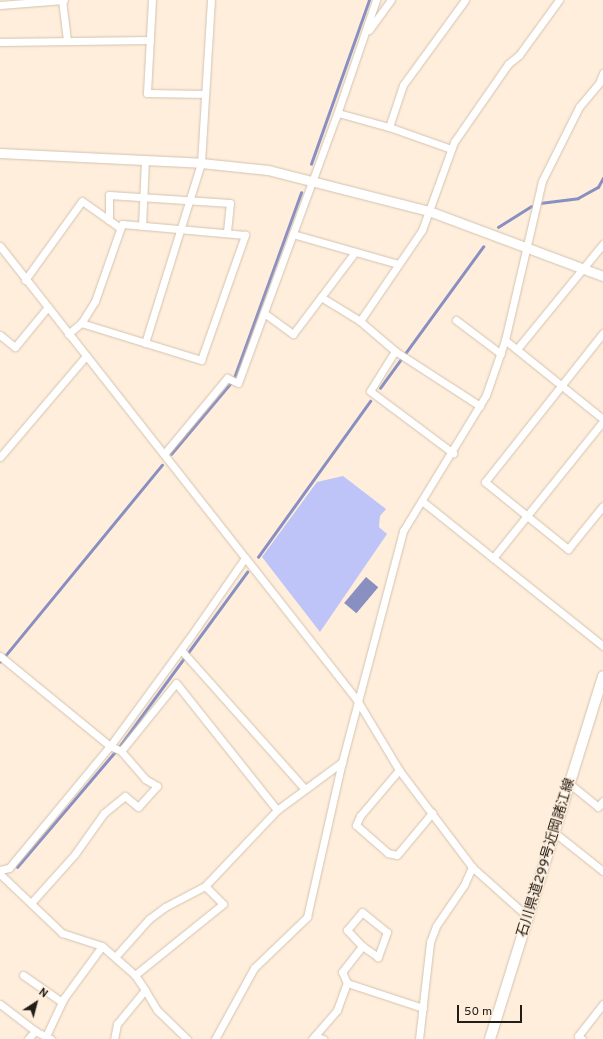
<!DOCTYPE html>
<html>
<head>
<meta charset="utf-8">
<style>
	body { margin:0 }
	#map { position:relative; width:603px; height:1039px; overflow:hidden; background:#feeedb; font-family:Overpass,"Noto Sans JP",sans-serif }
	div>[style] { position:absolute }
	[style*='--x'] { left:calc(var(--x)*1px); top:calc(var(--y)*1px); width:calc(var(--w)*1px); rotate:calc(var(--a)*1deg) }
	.green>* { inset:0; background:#bec4f8 }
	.water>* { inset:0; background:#898fc1; transform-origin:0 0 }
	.stream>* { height:2.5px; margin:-1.25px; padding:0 1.25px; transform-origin:1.25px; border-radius:1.25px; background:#898fc1 }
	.roads { filter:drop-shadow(0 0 1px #d3c3b1) drop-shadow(0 0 1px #d3c3b1) }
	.minor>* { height:7px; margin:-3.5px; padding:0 3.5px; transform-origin:3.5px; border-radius:3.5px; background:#fff }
	.tertiary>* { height:9px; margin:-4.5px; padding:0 4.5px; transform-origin:4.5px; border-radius:4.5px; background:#fff }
	.secondary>* { height:10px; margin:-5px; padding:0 5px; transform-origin:5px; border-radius:5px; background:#fff }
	span { translate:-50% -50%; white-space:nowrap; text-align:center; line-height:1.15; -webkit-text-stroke:3px #feeedb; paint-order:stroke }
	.street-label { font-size:14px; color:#231d17 }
	.north { position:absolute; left:16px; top:983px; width:40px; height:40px; -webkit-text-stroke:3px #feeedb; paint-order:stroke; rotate:36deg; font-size:11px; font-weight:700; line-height:16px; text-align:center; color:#231d17 }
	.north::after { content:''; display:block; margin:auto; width:14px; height:18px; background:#231d17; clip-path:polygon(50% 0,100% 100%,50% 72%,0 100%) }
	.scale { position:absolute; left:457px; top:1005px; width:65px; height:18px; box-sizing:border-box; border:2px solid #231d17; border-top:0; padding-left:5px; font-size:12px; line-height:14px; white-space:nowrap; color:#231d17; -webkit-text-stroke:3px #feeedb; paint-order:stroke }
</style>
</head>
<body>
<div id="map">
	<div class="green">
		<i style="clip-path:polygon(343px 476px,386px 509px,380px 516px,379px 527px,387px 534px,320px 632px,262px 557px,317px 482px)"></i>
	</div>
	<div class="water">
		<i style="left:366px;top:577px;width:16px;height:34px;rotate:40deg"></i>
	</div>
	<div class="stream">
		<i style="--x:311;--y:164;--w:174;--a:-70.5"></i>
		<i style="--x:540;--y:203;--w:38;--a:-7"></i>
		<i style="--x:578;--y:198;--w:23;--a:-29"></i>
		<i style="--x:598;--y:187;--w:10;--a:-61"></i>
		<i style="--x:498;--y:227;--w:39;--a:-32"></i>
		<i style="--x:234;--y:378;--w:197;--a:-70.1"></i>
		<i style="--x:380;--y:388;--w:175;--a:-53.9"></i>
		<i style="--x:171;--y:454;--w:92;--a:-49.9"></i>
		<i style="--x:258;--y:557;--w:192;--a:-54.3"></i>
		<i style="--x:5;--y:656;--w:247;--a:-50.6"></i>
		<i style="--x:0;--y:662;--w:1;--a:-90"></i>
		<i style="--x:17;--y:867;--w:157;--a:-49.6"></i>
		<i style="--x:119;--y:747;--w:217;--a:-53.8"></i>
	</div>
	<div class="roads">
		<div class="minor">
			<i style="--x:62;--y:0;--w:40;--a:82.9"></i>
			<i style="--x:152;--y:0;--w:93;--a:93.1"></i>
			<i style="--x:147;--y:93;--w:58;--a:1"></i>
			<i style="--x:0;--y:5;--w:64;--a:-4.5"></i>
			<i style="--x:369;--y:30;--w:37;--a:-54"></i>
			<i style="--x:0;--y:42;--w:150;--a:-0.8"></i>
			<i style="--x:338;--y:113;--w:53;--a:15.4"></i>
			<i style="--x:389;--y:127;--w:66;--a:19.5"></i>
			<i style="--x:389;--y:127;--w:44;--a:-71.6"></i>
			<i style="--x:403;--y:85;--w:105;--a:-53.9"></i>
			<i style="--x:109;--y:220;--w:25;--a:-90"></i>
			<i style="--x:109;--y:195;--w:121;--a:3.8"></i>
			<i style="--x:230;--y:203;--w:30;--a:96"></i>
			<i style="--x:142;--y:226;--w:66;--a:-87.4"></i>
			<i style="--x:293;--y:234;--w:109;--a:15.9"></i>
			<i style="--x:0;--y:246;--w:578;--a:51.82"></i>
			<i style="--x:357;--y:700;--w:82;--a:59"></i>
			<i style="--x:399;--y:770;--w:121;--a:53"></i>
			<i style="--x:472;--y:867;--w:76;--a:41.8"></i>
			<i style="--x:25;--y:280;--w:97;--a:-54.2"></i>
			<i style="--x:82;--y:201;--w:47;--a:35.4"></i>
			<i style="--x:321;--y:297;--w:46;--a:31.6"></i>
			<i style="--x:264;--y:313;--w:36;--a:36"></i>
			<i style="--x:293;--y:334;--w:103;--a:-52.9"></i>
			<i style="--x:456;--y:320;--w:56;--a:37.1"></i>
			<i style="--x:603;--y:333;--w:190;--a:128.4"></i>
			<i style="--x:485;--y:482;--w:107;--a:38.9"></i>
			<i style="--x:568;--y:549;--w:55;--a:-50.9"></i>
			<i style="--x:68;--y:334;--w:17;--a:-40"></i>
			<i style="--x:81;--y:323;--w:126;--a:17.1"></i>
			<i style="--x:201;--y:360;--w:133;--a:-70.6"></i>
			<i style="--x:245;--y:235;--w:123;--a:-174.9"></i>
			<i style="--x:122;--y:224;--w:82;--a:109.3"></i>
			<i style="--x:95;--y:301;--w:26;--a:122"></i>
			<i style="--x:0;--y:335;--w:19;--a:39"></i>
			<i style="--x:15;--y:347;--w:50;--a:-50.6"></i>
			<i style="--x:505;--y:340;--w:126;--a:38.9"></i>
			<i style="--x:145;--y:343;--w:189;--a:-72.7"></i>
			<i style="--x:201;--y:163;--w:163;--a:-86.5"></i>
			<i style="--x:517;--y:349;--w:136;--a:-50.7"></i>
			<i style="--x:395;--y:351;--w:47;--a:122"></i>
			<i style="--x:370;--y:391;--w:104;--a:36.8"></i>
			<i style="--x:480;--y:406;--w:101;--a:-147.1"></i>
			<i style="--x:395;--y:351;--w:46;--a:-139.4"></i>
			<i style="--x:360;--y:321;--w:110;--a:-55.7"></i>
			<i style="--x:422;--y:230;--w:94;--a:-70"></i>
			<i style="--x:454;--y:142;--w:95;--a:-55.3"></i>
			<i style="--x:508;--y:64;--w:14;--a:-39"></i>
			<i style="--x:519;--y:55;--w:68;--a:-54"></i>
			<i style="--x:164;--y:454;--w:99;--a:-50.3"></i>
			<i style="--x:227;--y:378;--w:12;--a:24"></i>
			<i style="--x:238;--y:383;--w:283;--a:-69.8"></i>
			<i style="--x:336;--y:117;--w:124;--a:-71.1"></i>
			<i style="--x:0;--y:457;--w:133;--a:-49.6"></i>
			<i style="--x:422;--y:501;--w:232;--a:38.7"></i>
			<i style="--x:493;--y:558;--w:176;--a:-51.2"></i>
			<i style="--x:181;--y:650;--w:186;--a:48.3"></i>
			<i style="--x:0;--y:656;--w:142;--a:39.3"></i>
			<i style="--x:110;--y:746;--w:12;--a:24"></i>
			<i style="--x:121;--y:751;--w:37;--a:49"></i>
			<i style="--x:145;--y:779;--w:14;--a:30"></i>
			<i style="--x:157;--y:786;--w:28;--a:132"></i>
			<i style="--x:138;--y:807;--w:17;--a:-140"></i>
			<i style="--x:125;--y:796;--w:27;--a:141"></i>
			<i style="--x:104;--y:813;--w:50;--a:125.3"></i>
			<i style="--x:75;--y:854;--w:66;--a:131.9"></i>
			<i style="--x:121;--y:751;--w:87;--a:-51"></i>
			<i style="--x:176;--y:683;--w:162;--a:51.5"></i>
			<i style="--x:399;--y:770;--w:60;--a:130.3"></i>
			<i style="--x:360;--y:816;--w:10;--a:114"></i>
			<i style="--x:356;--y:825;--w:43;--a:41.2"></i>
			<i style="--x:388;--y:853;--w:9;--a:13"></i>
			<i style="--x:397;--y:855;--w:55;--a:-50.2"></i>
			<i style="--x:570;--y:784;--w:36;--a:39"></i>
			<i style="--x:598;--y:807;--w:8;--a:-50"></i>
			<i style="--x:555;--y:833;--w:61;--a:38.4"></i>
			<i style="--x:0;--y:870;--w:9;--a:-13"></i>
			<i style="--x:9;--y:868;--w:158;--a:-50.4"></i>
			<i style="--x:110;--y:746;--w:132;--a:-53.7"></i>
			<i style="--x:188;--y:640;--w:100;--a:-55.2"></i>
			<i style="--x:0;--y:874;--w:86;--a:43.6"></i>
			<i style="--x:62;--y:933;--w:42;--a:18"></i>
			<i style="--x:102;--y:946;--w:44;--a:41.3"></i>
			<i style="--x:135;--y:975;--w:18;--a:56"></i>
			<i style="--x:145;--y:990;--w:44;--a:129.5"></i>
			<i style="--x:117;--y:1024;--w:15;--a:101"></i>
			<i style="--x:116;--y:956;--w:50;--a:-48.3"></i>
			<i style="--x:149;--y:919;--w:20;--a:-37"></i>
			<i style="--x:165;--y:907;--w:45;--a:-27.7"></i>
			<i style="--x:23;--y:975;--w:47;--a:34.7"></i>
			<i style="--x:135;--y:975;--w:113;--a:-38.9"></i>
			<i style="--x:223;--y:904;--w:25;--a:-135"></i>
			<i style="--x:205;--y:886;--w:105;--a:-46.5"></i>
			<i style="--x:277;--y:810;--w:81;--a:-36.4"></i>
			<i style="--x:347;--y:983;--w:80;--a:18.2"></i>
			<i style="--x:145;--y:990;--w:23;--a:59"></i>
			<i style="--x:157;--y:1010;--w:42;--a:44"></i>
			<i style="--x:0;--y:1004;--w:44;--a:37.6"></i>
			<i style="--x:35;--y:1031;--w:18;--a:27"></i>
			<i style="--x:46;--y:1036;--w:42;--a:-64.7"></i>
			<i style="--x:64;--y:998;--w:64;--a:-53.8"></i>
			<i style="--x:315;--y:1036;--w:9;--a:21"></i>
			<i style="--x:28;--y:1039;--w:11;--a:-49"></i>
			<i style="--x:215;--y:1039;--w:81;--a:-61.2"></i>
			<i style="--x:254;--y:968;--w:74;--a:-43.9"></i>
			<i style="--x:307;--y:917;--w:159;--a:-77.3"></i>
			<i style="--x:342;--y:762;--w:239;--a:-75.2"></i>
			<i style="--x:403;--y:531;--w:159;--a:-58.6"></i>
			<i style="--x:486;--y:395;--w:58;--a:-70.9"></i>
			<i style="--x:505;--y:340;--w:163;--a:-76.9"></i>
			<i style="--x:542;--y:181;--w:83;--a:-63.4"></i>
			<i style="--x:579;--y:107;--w:31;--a:-50"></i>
			<i style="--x:599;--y:83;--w:11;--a:-68"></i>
			<i style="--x:312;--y:1039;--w:38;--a:-49"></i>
			<i style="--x:337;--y:1010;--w:29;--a:-70"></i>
			<i style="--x:347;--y:983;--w:12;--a:-114"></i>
			<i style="--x:342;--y:972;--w:33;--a:-52"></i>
			<i style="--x:362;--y:946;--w:22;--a:-133"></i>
			<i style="--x:347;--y:930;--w:23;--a:-50"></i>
			<i style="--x:362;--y:912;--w:32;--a:39"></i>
			<i style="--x:387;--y:932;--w:27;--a:110"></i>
			<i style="--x:378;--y:957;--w:19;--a:-145"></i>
			<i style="--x:419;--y:1039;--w:98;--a:-83.5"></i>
			<i style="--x:430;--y:942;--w:17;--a:-69"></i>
			<i style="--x:436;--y:926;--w:50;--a:-55.7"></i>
			<i style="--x:464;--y:885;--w:20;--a:-66"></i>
			<i style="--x:582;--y:1039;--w:5;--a:-143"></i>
			<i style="--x:578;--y:1036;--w:41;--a:-52"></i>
		</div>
		<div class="tertiary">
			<i style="--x:0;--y:153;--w:201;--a:2.8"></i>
			<i style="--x:201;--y:163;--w:67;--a:6"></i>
			<i style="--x:268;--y:170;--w:166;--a:14.3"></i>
			<i style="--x:429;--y:211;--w:186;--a:20.5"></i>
		</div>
		<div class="secondary">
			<i style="--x:490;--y:1039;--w:380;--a:-72.7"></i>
		</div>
	</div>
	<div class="street-label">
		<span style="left:547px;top:858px;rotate:-73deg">石川県道299号近岡諸江線</span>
	</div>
	<div class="north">N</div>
	<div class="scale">50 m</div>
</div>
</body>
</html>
